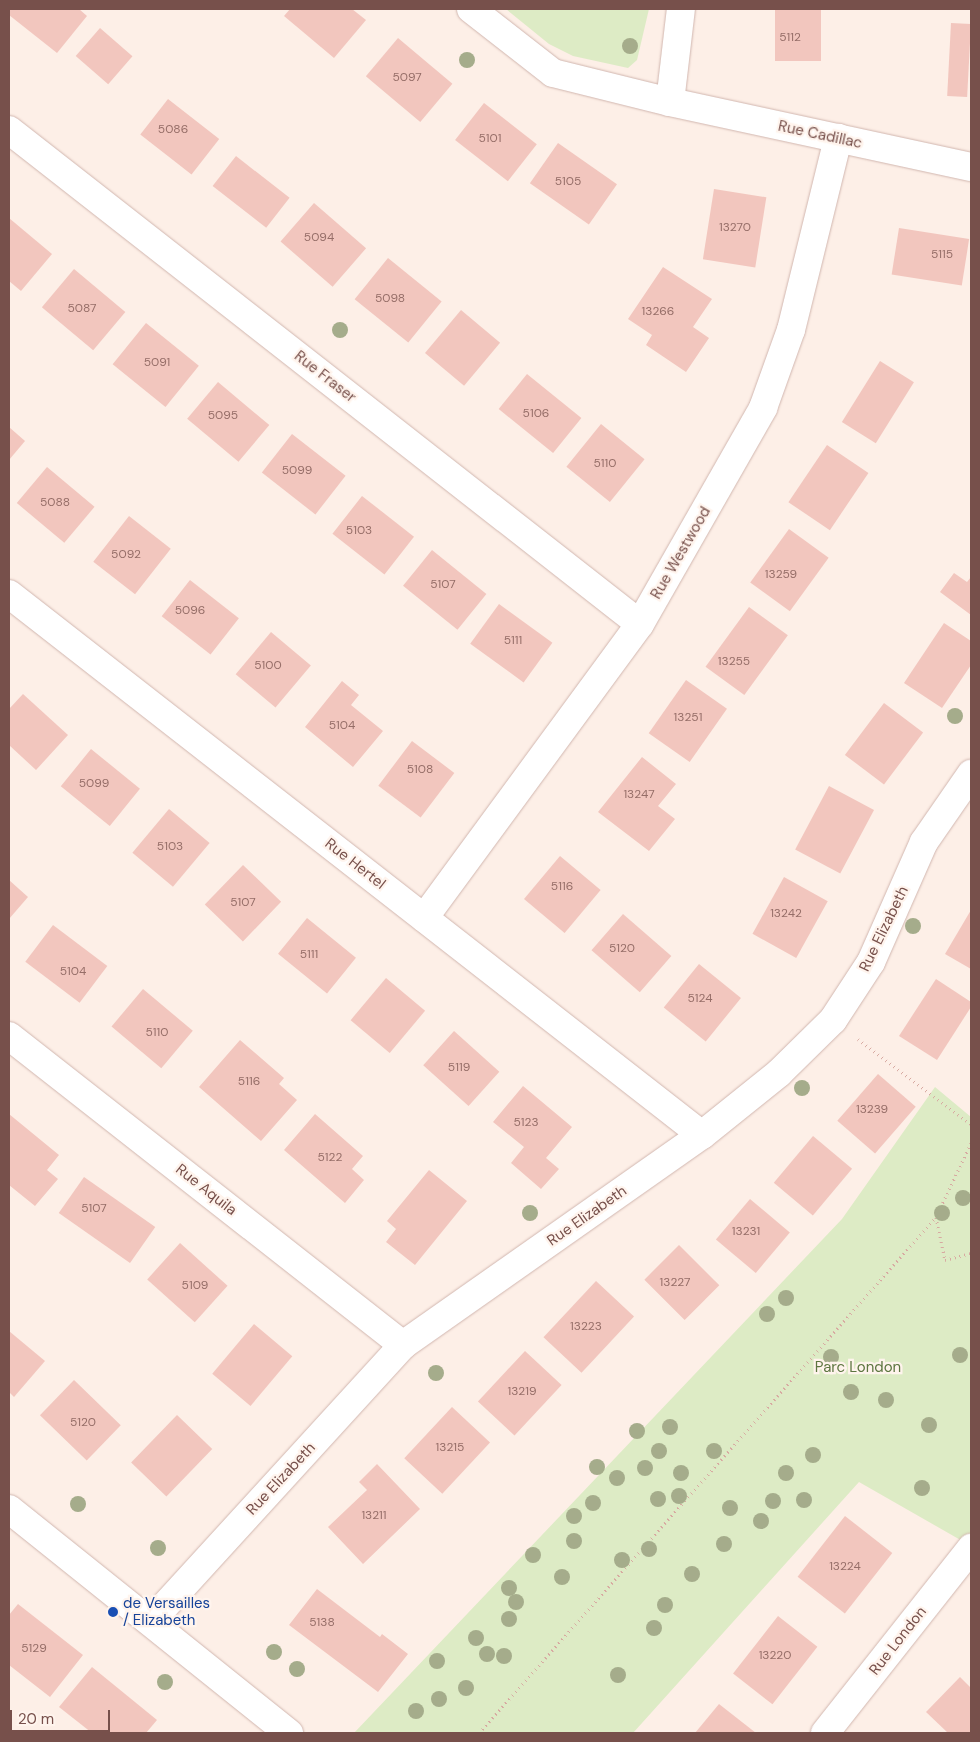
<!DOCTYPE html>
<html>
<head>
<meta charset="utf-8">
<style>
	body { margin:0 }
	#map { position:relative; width:980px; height:1742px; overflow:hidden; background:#fdefe7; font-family:"DM Sans",sans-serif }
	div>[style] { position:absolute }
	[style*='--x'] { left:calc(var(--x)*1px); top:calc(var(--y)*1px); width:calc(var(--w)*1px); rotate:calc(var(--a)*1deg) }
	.green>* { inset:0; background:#ddebc5 }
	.building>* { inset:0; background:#f2c6be; transform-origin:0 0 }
	.path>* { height:3px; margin-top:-1.5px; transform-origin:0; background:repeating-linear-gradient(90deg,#d7a9a1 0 1px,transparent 0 5px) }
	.roads { filter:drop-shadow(0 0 1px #d1b6af) drop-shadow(0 0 1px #d1b6af) }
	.minor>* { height:28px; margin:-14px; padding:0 14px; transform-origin:14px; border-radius:14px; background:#fff }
	.trees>* { width:16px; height:16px; margin:-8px; border-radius:50%; background:#a5ac8b }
	.dots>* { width:14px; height:14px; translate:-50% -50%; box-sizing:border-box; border:2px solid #fff4ed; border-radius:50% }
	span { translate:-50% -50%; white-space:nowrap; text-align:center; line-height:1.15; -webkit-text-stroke:4.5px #fff4ed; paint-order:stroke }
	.number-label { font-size:12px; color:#966e68 }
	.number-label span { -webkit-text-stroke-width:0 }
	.street-label { font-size:15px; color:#77504b }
	.park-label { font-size:15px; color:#5d7640 }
	.transit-label { font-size:15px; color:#164399 }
	.left { translate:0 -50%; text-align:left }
	.frame { position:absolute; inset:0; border:10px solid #77504b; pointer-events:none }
	.scale { position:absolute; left:10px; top:1710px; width:100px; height:22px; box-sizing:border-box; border:2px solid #77504b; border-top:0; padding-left:6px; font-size:15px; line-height:18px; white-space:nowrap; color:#77504b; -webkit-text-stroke:4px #fff4ed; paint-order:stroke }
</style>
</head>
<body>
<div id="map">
	<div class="green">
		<i style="clip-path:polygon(506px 9px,649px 9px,637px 60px,628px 68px,573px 56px,549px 44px)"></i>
		<i style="clip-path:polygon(935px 1087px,971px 1117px,971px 1546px,859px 1482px,633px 1733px,354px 1733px,842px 1219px)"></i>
	</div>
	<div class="building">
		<i style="clip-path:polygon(9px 9px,79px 9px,87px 16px,57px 53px,9px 15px)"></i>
		<i style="clip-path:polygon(290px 9px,352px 9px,366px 20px,334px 58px,284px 16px)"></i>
		<i style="left:775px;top:9px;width:46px;height:52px"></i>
		<i style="left:951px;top:23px;width:20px;height:73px;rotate:3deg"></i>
		<i style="left:100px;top:28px;width:43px;height:37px;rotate:41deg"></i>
		<i style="left:398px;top:38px;width:71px;height:50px;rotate:40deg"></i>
		<i style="left:168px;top:99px;width:65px;height:45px;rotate:38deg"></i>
		<i style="left:484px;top:103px;width:67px;height:47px;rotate:38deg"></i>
		<i style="left:558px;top:143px;width:72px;height:49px;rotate:35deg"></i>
		<i style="left:236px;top:156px;width:68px;height:38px;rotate:38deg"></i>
		<i style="left:714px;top:189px;width:53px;height:71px;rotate:9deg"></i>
		<i style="left:314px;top:203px;width:69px;height:51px;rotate:41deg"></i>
		<i style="clip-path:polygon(9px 218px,52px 254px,21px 291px,9px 281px)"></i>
		<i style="left:899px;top:228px;width:71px;height:47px;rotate:9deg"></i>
		<i style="left:388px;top:258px;width:69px;height:53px;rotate:39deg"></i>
		<i style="clip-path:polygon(663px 267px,712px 299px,693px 327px,709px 338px,686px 372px,646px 345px,652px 335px,628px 319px)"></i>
		<i style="left:74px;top:269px;width:67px;height:50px;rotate:40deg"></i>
		<i style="left:461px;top:310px;width:51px;height:56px;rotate:40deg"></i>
		<i style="left:146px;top:323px;width:68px;height:53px;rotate:39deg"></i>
		<i style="left:880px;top:361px;width:40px;height:72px;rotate:32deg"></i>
		<i style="left:527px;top:374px;width:70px;height:45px;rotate:39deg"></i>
		<i style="left:218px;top:382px;width:67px;height:48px;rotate:40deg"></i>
		<i style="left:601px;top:424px;width:56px;height:55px;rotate:39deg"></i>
		<i style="clip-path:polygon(9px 427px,25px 441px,9px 460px)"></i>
		<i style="left:292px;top:434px;width:68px;height:49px;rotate:38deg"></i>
		<i style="left:827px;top:445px;width:50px;height:69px;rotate:34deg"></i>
		<i style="left:47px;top:467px;width:62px;height:47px;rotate:40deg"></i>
		<i style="left:362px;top:496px;width:66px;height:48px;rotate:38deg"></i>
		<i style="left:129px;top:516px;width:53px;height:58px;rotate:38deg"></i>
		<i style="left:789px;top:529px;width:49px;height:66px;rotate:36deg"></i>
		<i style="left:432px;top:550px;width:70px;height:46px;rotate:39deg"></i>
		<i style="clip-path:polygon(954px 573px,967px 582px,971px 577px,971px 615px,940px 592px)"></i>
		<i style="left:190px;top:580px;width:62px;height:46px;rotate:38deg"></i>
		<i style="left:499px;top:604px;width:66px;height:49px;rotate:36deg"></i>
		<i style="left:749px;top:607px;width:48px;height:74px;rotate:36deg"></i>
		<i style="clip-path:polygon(944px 623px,971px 641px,971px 665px,942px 708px,904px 683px)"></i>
		<i style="left:271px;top:632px;width:52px;height:55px;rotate:40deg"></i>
		<i style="left:686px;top:680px;width:50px;height:65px;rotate:35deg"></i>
		<i style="clip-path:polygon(342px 681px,359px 695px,351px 705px,383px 731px,353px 767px,305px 727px)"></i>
		<i style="clip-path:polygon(23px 694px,68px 735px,36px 770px,9px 745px,9px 709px)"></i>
		<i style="left:884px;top:703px;width:49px;height:65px;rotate:37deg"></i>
		<i style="left:412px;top:741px;width:53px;height:56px;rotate:37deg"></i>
		<i style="left:91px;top:749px;width:63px;height:48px;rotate:39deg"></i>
		<i style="clip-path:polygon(642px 757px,676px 784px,658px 806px,675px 819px,649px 851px,598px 812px)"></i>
		<i style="left:829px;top:786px;width:51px;height:72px;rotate:28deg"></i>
		<i style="left:169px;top:809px;width:53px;height:57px;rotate:40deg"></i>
		<i style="left:560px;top:856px;width:53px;height:56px;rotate:40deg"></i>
		<i style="left:243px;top:865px;width:53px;height:55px;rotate:44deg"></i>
		<i style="left:784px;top:877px;width:50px;height:65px;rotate:29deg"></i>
		<i style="clip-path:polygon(9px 880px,28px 897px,9px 919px)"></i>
		<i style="clip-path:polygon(971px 910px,971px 969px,945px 954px)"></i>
		<i style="left:623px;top:914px;width:64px;height:48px;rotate:41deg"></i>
		<i style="left:307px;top:918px;width:63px;height:46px;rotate:39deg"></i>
		<i style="left:53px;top:925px;width:68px;height:46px;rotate:37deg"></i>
		<i style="left:699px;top:964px;width:54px;height:56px;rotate:39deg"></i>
		<i style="left:386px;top:978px;width:51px;height:55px;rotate:40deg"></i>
		<i style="clip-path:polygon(936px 979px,971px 1002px,971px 1007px,937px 1060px,899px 1036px)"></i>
		<i style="left:143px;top:989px;width:65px;height:49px;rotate:40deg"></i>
		<i style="left:454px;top:1031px;width:61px;height:46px;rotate:42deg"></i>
		<i style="clip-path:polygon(240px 1040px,284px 1078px,279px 1084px,297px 1100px,261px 1141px,199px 1087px)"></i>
		<i style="left:878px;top:1074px;width:50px;height:62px;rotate:41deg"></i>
		<i style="clip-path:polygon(523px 1086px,572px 1127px,546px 1158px,559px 1169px,541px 1189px,511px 1163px,524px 1147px,493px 1122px)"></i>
		<i style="clip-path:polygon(9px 1114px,59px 1155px,47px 1170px,58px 1179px,35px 1206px,9px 1185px)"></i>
		<i style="clip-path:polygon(315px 1114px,363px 1156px,352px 1169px,364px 1180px,345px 1203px,284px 1150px)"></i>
		<i style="left:813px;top:1136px;width:51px;height:61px;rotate:40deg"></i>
		<i style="clip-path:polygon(429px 1170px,467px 1201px,415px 1265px,386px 1242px,396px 1229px,387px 1221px)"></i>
		<i style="left:84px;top:1177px;width:87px;height:44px;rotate:35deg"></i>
		<i style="left:750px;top:1199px;width:52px;height:53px;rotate:40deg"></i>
		<i style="left:180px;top:1243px;width:64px;height:49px;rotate:42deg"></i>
		<i style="left:679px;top:1245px;width:57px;height:49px;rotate:45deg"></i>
		<i style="left:596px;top:1281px;width:52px;height:77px;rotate:43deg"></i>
		<i style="left:254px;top:1324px;width:50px;height:65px;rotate:40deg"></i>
		<i style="clip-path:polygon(9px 1331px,45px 1361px,14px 1397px,9px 1392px)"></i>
		<i style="left:525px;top:1351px;width:50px;height:69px;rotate:43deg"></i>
		<i style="left:74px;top:1380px;width:65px;height:49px;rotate:44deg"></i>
		<i style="left:452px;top:1407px;width:52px;height:70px;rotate:43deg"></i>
		<i style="left:177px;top:1415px;width:49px;height:66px;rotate:44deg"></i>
		<i style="clip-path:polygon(377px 1464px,420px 1509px,363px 1564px,328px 1527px,367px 1490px,359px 1482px)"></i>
		<i style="left:845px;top:1516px;width:60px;height:77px;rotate:38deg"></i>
		<i style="clip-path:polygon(317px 1589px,380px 1637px,382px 1634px,408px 1654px,378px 1692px,289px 1625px)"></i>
		<i style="clip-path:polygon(18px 1604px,83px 1655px,50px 1697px,9px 1665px,9px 1615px)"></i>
		<i style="left:778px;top:1616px;width:50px;height:73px;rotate:38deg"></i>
		<i style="clip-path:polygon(92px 1667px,157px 1720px,146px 1733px,92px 1733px,59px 1707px)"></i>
		<i style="clip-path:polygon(960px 1677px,971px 1688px,971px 1733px,948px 1733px,926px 1712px)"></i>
		<i style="clip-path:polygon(719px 1704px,756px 1733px,695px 1733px)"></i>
	</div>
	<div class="path">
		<i style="--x:858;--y:1039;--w:141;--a:37"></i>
		<i style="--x:971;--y:1143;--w:82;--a:115.3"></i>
		<i style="--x:936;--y:1217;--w:44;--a:78.2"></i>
		<i style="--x:945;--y:1260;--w:27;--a:-15"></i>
		<i style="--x:479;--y:1733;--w:689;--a:-48.47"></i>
	</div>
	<div class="roads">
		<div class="minor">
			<i style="--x:471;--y:9;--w:104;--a:38"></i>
			<i style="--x:553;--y:73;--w:121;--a:13.9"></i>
			<i style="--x:670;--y:102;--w:308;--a:12.2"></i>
			<i style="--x:670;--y:102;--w:94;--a:-83.3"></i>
			<i style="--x:9;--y:130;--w:801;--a:38.06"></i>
			<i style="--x:9;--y:594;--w:879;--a:37.98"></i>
			<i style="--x:424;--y:918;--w:365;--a:-53.7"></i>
			<i style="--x:640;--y:624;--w:249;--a:-60.3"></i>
			<i style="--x:763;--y:408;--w:83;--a:-70.3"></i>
			<i style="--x:791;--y:330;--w:198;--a:-76.2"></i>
			<i style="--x:9;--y:1036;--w:501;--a:38.11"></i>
			<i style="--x:9;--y:1509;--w:359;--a:38.7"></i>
			<i style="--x:151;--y:1621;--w:374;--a:-47.6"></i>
			<i style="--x:403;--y:1345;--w:365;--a:-35.1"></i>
			<i style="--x:702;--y:1135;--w:99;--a:-38.8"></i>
			<i style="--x:779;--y:1073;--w:76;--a:-44.5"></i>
			<i style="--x:833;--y:1020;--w:69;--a:-56.8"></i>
			<i style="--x:871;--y:962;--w:131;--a:-66.2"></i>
			<i style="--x:924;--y:842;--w:83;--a:-55.3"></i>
			<i style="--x:825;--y:1733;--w:236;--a:-51.7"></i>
		</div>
	</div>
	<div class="trees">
		<i style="left:630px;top:46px"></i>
		<i style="left:467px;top:60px"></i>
		<i style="left:340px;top:330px"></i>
		<i style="left:955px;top:716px"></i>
		<i style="left:913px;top:926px"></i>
		<i style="left:802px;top:1088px"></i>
		<i style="left:963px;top:1198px"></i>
		<i style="left:530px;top:1213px"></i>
		<i style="left:942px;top:1213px"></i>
		<i style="left:786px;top:1298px"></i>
		<i style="left:767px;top:1314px"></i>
		<i style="left:960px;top:1355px"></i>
		<i style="left:831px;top:1357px"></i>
		<i style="left:436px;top:1373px"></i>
		<i style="left:851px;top:1392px"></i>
		<i style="left:886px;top:1400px"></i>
		<i style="left:929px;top:1425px"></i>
		<i style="left:670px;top:1427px"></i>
		<i style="left:637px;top:1431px"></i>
		<i style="left:659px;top:1451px"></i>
		<i style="left:714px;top:1451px"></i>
		<i style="left:813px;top:1455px"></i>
		<i style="left:597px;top:1467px"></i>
		<i style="left:645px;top:1468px"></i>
		<i style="left:681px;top:1473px"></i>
		<i style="left:786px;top:1473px"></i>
		<i style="left:617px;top:1478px"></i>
		<i style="left:922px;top:1488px"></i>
		<i style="left:679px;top:1496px"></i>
		<i style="left:658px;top:1499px"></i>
		<i style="left:804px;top:1500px"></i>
		<i style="left:773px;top:1501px"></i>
		<i style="left:593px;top:1503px"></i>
		<i style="left:78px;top:1504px"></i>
		<i style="left:730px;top:1508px"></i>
		<i style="left:574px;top:1516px"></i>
		<i style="left:761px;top:1521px"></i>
		<i style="left:574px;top:1541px"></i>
		<i style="left:724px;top:1544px"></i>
		<i style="left:158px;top:1548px"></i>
		<i style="left:649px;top:1549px"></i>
		<i style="left:533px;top:1555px"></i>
		<i style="left:622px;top:1560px"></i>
		<i style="left:692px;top:1574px"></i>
		<i style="left:562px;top:1577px"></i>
		<i style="left:509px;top:1588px"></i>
		<i style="left:516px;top:1602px"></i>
		<i style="left:665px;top:1605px"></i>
		<i style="left:509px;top:1619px"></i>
		<i style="left:654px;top:1628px"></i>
		<i style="left:476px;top:1638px"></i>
		<i style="left:274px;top:1652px"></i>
		<i style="left:487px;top:1654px"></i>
		<i style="left:504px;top:1656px"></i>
		<i style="left:437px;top:1661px"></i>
		<i style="left:297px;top:1669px"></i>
		<i style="left:618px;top:1675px"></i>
		<i style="left:165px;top:1682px"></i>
		<i style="left:466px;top:1688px"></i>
		<i style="left:439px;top:1699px"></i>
		<i style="left:416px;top:1711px"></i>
	</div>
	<div class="dots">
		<i style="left:113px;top:1612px;background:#1a4fb4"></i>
	</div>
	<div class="number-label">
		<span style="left:790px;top:38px">5112</span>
		<span style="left:407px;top:78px">5097</span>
		<span style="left:173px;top:130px">5086</span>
		<span style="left:490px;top:139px">5101</span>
		<span style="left:568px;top:182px">5105</span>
		<span style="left:735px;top:228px">13270</span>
		<span style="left:319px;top:238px">5094</span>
		<span style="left:942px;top:255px">5115</span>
		<span style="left:390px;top:299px">5098</span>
		<span style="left:82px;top:309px">5087</span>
		<span style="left:658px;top:312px">13266</span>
		<span style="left:157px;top:363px">5091</span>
		<span style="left:536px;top:414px">5106</span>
		<span style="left:223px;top:416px">5095</span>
		<span style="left:605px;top:464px">5110</span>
		<span style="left:297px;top:471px">5099</span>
		<span style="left:55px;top:503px">5088</span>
		<span style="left:359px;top:531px">5103</span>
		<span style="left:126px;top:555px">5092</span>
		<span style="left:781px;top:575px">13259</span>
		<span style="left:443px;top:585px">5107</span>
		<span style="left:190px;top:611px">5096</span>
		<span style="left:513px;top:641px">5111</span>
		<span style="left:734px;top:662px">13255</span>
		<span style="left:268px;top:666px">5100</span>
		<span style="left:688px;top:718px">13251</span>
		<span style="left:342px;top:726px">5104</span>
		<span style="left:420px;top:770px">5108</span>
		<span style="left:94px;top:784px">5099</span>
		<span style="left:639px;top:795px">13247</span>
		<span style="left:170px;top:847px">5103</span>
		<span style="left:562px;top:887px">5116</span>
		<span style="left:243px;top:903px">5107</span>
		<span style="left:786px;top:914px">13242</span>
		<span style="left:622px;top:949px">5120</span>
		<span style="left:309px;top:955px">5111</span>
		<span style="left:73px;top:972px">5104</span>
		<span style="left:700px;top:999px">5124</span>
		<span style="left:157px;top:1033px">5110</span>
		<span style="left:459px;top:1068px">5119</span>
		<span style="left:249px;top:1082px">5116</span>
		<span style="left:872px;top:1110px">13239</span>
		<span style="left:526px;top:1123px">5123</span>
		<span style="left:330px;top:1158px">5122</span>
		<span style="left:94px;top:1209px">5107</span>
		<span style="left:746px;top:1232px">13231</span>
		<span style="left:675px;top:1283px">13227</span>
		<span style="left:195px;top:1286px">5109</span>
		<span style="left:586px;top:1327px">13223</span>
		<span style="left:522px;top:1392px">13219</span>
		<span style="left:83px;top:1423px">5120</span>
		<span style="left:450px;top:1448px">13215</span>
		<span style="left:374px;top:1516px">13211</span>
		<span style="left:845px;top:1567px">13224</span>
		<span style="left:322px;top:1623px">5138</span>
		<span style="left:34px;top:1649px">5129</span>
		<span style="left:775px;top:1656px">13220</span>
	</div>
	<div class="street-label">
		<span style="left:820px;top:135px;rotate:12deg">Rue Cadillac</span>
		<span style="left:325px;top:377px;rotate:38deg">Rue Fraser</span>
		<span style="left:681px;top:553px;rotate:-60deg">Rue Westwood</span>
		<span style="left:355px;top:864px;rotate:38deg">Rue Hertel</span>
		<span style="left:884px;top:929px;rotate:-64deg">Rue Elizabeth</span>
		<span style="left:206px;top:1190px;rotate:38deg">Rue Aquila</span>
		<span style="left:587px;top:1216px;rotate:-35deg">Rue Elizabeth</span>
		<span style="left:281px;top:1479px;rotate:-47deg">Rue Elizabeth</span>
		<span style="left:898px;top:1641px;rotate:-52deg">Rue London</span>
	</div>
	<div class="park-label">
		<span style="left:858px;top:1368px">Parc London</span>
	</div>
	<div class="transit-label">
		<span class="left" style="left:123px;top:1612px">de Versailles<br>/ Elizabeth</span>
	</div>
	<div class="frame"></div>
	<div class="scale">20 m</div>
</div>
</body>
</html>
